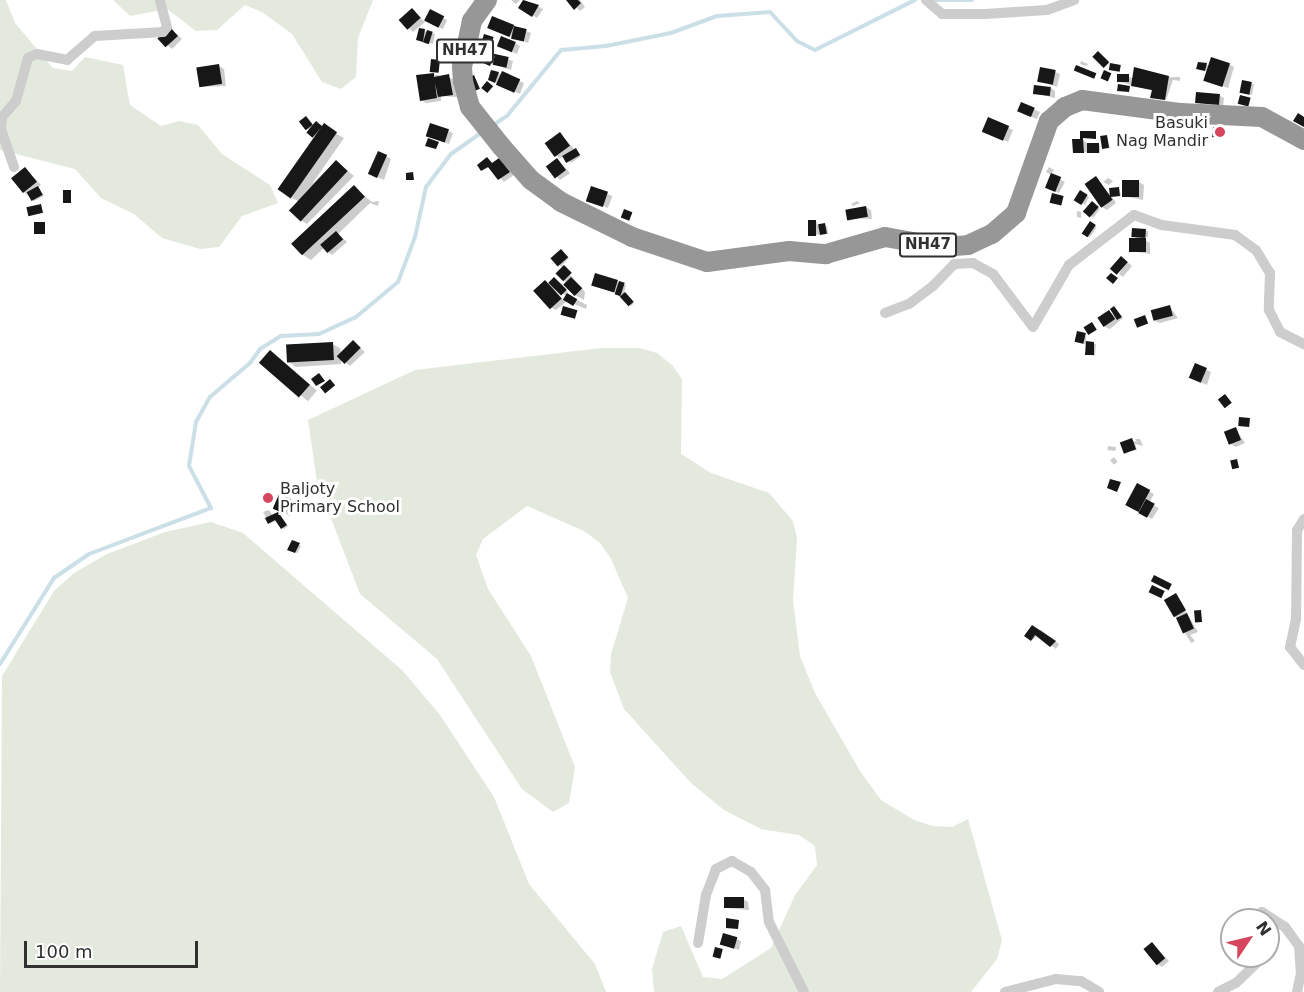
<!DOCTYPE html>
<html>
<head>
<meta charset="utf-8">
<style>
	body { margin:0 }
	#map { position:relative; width:1304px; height:992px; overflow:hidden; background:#fff; font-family:"DejaVu Sans",sans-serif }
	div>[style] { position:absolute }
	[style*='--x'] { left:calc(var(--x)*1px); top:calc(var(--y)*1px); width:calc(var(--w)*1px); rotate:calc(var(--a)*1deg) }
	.green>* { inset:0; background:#e4e9dd }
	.shadow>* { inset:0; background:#0003; transform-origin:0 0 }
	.stream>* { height:4px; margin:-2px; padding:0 2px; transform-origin:2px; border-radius:2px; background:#cbdfe7 }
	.building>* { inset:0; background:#171717; transform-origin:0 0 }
	.street>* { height:10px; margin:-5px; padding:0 5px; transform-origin:5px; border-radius:5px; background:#cdcdcd }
	.highway>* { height:20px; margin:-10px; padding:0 10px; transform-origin:10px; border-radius:10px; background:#979797 }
	.dots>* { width:16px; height:16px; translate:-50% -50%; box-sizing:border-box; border:3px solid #fff; border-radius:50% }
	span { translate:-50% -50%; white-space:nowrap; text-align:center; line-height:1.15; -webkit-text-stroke:6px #fff; paint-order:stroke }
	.shield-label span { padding:2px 4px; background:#fff; border:2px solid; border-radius:4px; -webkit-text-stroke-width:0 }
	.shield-label { font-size:15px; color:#303030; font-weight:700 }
	.poi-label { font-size:16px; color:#303030 }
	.right { translate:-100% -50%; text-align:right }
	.left { translate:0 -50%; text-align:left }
	.north { position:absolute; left:1220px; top:908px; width:60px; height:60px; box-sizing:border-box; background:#fff; border:2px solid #acacac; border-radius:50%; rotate:55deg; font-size:16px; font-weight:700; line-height:24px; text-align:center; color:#303030 }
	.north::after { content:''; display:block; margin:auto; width:21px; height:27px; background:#d5455e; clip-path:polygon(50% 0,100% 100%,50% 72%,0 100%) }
	.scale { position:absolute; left:24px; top:941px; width:174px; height:27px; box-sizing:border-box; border:3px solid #303030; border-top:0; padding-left:8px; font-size:18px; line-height:21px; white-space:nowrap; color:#303030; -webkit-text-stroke:4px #fff; paint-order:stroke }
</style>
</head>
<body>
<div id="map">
	<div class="green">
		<i style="clip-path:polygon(0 0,6px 0,15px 23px,53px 68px,72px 71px,85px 57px,123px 65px,130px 105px,161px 126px,179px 121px,198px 125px,222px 154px,270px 185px,278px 203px,242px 216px,219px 247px,200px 249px,162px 238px,134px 214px,101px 198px,75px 169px,0 150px)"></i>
		<i style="clip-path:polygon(113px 0,373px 0,358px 38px,356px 77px,341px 89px,322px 82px,292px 34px,262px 12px,245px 5px,217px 30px,196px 31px,167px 9px,130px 16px)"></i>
		<i style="clip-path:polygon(601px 348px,640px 348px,657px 353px,672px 365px,682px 379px,681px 454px,711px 473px,769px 493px,793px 521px,797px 539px,793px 600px,800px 656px,815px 693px,860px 771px,881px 800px,914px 820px,933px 826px,952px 827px,968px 819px,1002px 940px,997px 959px,971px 992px,654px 992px,652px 969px,663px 932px,681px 926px,703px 977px,722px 979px,771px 948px,795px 895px,817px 865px,815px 846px,799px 835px,761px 829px,724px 810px,691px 783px,624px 709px,610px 672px,611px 654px,628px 598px,611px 559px,600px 543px,584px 531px,527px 506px,483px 539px,476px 555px,488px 589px,531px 656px,575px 767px,569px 803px,553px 812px,522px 789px,437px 659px,360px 594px,317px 482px,308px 420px,415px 370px)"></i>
		<i style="clip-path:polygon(211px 522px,243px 533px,403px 671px,440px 715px,494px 797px,529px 884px,595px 964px,606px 992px,0 992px,2px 676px,54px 591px,74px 573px,107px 554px,165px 532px)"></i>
	</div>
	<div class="shadow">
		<i style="clip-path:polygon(511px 0,520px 0,516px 4px)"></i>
		<i style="clip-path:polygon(524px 0,543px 9px,537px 18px,520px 7px)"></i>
		<i style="clip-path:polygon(568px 0,580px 0,585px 7px,580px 11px)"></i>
		<i style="clip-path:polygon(412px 10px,425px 22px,413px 32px,400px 20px)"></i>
		<i style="clip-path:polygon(431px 11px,447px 20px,443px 29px,425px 21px)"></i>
		<i style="clip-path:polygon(492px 18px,531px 33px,528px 43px,493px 30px)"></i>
		<i style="clip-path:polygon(171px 29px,182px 39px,172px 49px,160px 39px)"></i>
		<i style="clip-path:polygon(420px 30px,435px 34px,433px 44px,420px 41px)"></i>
		<i style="clip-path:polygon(515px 43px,520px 46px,517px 54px,503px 48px)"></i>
		<i style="clip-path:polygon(444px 45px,446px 58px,440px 58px)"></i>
		<i style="clip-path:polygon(478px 48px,513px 61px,511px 70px,479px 60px)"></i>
		<i style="clip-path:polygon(1081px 61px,1088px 64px,1087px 66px,1080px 64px)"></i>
		<i style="clip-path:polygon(1229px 64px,1234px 67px,1228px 88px,1206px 80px,1208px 71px,1200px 69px,1206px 65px)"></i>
		<i style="clip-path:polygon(219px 66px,224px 69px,226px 86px,200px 87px)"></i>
		<i style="clip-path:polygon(1055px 72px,1060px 74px,1057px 87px,1039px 81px)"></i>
		<i style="clip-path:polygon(498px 73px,524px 83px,520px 94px,492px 81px)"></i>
		<i style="clip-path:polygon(433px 74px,454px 79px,457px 97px,441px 96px,441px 101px,426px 103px,421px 100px)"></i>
		<i style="clip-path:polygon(1119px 75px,1133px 78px,1180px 77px,1180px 81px,1173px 80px,1166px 100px,1154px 98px,1153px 91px,1120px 82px)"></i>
		<i style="clip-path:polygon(1243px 82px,1254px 84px,1252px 95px,1243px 93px)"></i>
		<i style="clip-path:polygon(1051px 88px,1055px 91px,1055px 98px,1035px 93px)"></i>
		<i style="clip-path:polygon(1219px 95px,1224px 98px,1223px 107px,1197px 102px)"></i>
		<i style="clip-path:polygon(1021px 104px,1040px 112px,1037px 119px,1023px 114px)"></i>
		<i style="clip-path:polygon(308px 119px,314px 126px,317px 123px,344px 138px,312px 184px,336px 161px,354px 176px,307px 224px,299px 219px,298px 201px,292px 198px,317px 137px,308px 129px)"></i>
		<i style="clip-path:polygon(989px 119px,1013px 130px,1008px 142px,989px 134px)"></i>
		<i style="clip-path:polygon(448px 131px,453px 133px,449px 144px,432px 138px)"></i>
		<i style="clip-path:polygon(560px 134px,581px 156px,571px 163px,564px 156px,558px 160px,570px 173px,560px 180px,548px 167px,560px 158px,556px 156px)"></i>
		<i style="clip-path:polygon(1107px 137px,1110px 148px,1105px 149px,1100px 146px,1100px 153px,1074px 152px,1083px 140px,1088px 144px,1098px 145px,1103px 147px)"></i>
		<i style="clip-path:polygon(386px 156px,391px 159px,384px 180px,377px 177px)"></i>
		<i style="clip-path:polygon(488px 159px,493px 165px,499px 160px,504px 163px,514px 175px,504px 182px,490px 167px,482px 170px)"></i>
		<i style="clip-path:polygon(1049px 167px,1054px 170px,1051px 174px,1065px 182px,1059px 193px,1046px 187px,1051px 175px,1046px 172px)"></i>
		<i style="clip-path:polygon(25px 169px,41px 185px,37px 188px,44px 196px,34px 201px,24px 192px)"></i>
		<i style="clip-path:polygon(1096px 178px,1112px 197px,1120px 190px,1121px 196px,1112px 197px,1116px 203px,1107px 210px,1102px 207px)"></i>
		<i style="clip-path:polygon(1108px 178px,1113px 181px,1109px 185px,1103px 182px)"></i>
		<i style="clip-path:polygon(1139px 182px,1144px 185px,1143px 200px,1123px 196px)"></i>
		<i style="clip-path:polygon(354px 187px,372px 202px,379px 201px,378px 206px,370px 203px,338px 234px,347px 242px,332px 255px,324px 248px,311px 260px,303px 255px,293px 245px)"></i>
		<i style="left:592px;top:188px;width:22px;height:13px;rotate:21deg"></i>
		<i style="clip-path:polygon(1081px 192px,1089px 197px,1085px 205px,1076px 199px)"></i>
		<i style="clip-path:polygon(857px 201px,860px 203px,853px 206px,851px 204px)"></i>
		<i style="left:1092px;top:203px;width:10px;height:11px;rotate:37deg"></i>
		<i style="clip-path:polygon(866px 207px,871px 210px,872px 219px,848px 218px)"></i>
		<i style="clip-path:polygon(1077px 211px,1081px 212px,1081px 218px,1077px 217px)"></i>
		<i style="clip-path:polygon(816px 221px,818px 226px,827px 226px,828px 234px,811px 235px)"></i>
		<i style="left:1091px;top:223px;width:7px;height:13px;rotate:34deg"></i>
		<i style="clip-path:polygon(1134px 230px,1148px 231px,1148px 237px,1141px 237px,1150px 243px,1150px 254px,1131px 251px,1140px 240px,1134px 236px)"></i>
		<i style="clip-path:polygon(563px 252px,569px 258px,562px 265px,585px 292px,584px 300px,575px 295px,564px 280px,563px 268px,553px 259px)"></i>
		<i style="clip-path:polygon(1126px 261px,1132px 266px,1123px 277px,1119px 274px)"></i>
		<i style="clip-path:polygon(evenodd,554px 279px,568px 292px,566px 294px,587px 305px,586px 309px,567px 301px,556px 310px,552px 308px,545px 282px,549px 284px,554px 279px,556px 288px,567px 297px,564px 301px,555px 290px,556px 288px)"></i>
		<i style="clip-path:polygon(617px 282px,626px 285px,624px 293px,634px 303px,631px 306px,623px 296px,593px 284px)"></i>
		<i style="clip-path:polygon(1170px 307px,1178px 318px,1160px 323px,1155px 321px)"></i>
		<i style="clip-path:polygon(1115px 308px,1123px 318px,1110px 329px,1105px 327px,1109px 312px,1117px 316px)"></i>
		<i style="clip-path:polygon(1086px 335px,1086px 343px,1096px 344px,1095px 356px,1087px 354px,1088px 345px,1076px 342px)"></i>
		<i style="clip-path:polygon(353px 342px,365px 352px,350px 366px,341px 359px,341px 364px,296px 367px,289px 362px,332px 344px,340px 348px,341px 354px)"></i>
		<i style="left:271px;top:352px;width:60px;height:14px;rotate:40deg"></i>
		<i style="clip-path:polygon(1196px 365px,1211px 372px,1207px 385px,1196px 380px)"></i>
		<i style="clip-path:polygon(1236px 429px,1245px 443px,1236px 447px,1231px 444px)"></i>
		<i style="clip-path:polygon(1135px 439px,1140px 439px,1143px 446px,1135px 444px,1137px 450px,1126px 452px,1132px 440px,1137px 442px)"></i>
		<i style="left:1108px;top:446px;width:8px;height:4px;rotate:7deg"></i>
		<i style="left:1114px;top:457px;width:6px;height:5px;rotate:51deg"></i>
		<i style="clip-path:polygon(1138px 485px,1154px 494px,1149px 503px,1159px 508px,1152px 519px,1127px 504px)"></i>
		<i style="clip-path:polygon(290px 500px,295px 503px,290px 516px,279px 511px)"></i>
		<i style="clip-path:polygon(269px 510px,273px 516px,279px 513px,288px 526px,284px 529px,277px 521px,269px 523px,263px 512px)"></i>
		<i style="left:293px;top:542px;width:9px;height:8px;rotate:27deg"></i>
		<i style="clip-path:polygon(1176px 595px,1198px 632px,1190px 635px,1195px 641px,1191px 643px,1175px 616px)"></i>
		<i style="clip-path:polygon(1041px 630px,1059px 644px,1056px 649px,1037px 635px,1033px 640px,1026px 636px)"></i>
		<i style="clip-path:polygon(743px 899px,748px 902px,749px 910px,726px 908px)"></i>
		<i style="clip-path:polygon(736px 939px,741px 941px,739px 950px,722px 944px)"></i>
		<i style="clip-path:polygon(1152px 944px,1169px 961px,1162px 967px,1157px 964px)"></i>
	</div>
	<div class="stream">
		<i style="--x:934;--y:0;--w:38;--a:0"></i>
		<i style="--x:492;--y:126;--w:18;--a:-34"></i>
		<i style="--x:507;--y:116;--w:85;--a:-50.7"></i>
		<i style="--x:561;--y:50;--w:45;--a:-5.1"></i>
		<i style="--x:606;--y:46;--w:66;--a:-11.3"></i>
		<i style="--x:671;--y:33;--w:49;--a:-20.3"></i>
		<i style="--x:717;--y:16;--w:53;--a:-4.3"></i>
		<i style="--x:770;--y:12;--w:40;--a:47"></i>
		<i style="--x:797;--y:41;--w:20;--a:27"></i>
		<i style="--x:815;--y:50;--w:112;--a:-26.6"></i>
		<i style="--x:0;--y:664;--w:102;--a:-57.9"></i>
		<i style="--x:54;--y:578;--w:42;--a:-34.4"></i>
		<i style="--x:89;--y:554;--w:130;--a:-20.7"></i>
		<i style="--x:211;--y:508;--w:47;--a:-117.6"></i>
		<i style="--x:189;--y:466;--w:45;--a:-81"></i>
		<i style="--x:196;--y:422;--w:29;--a:-61"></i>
		<i style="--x:210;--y:397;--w:52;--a:-40.4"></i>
		<i style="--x:250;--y:363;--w:17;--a:-54"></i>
		<i style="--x:260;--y:349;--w:25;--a:-32"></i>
		<i style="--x:281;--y:336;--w:38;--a:-3"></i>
		<i style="--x:319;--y:334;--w:41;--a:-24.7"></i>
		<i style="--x:356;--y:317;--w:55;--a:-39.8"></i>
		<i style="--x:398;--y:282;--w:48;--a:-69.3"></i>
		<i style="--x:415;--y:237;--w:51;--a:-77.6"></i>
		<i style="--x:426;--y:187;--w:41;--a:-52.9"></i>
		<i style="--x:451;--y:154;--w:39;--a:-35"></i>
	</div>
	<div class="building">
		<i style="clip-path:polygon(523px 0,539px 5px,532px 17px,518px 8px)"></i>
		<i style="clip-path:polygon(566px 0,578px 0,581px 3px,574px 10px)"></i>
		<i style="left:412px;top:8px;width:13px;height:18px;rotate:48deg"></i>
		<i style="left:430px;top:9px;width:16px;height:13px;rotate:27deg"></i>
		<i style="left:492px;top:16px;width:24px;height:13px;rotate:22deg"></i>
		<i style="left:514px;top:26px;width:13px;height:13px;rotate:13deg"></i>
		<i style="left:170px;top:27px;width:12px;height:17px;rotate:48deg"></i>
		<i style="clip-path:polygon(419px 28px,425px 29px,423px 42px,416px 40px)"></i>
		<i style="left:427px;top:30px;width:6px;height:13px;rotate:18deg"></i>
		<i style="left:484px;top:34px;width:10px;height:8px;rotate:17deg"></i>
		<i style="left:501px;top:36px;width:16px;height:11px;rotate:22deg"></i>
		<i style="left:437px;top:43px;width:8px;height:15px"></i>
		<i style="left:477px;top:46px;width:20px;height:13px;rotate:24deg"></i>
		<i style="left:1098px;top:51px;width:16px;height:8px;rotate:45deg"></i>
		<i style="left:495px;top:54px;width:14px;height:11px;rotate:12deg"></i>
		<i style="left:1211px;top:57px;width:20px;height:25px;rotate:18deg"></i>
		<i style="left:431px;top:59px;width:9px;height:13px;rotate:6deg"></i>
		<i style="clip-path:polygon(1198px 62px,1207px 63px,1205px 71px,1196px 69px)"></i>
		<i style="left:1110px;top:63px;width:11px;height:7px;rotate:10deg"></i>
		<i style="left:219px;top:64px;width:20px;height:23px;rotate:81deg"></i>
		<i style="left:1076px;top:65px;width:22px;height:6px;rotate:22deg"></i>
		<i style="left:1040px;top:67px;width:16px;height:15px;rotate:11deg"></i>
		<i style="clip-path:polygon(1134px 67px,1169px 76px,1165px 100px,1150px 98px,1152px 90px,1131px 86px)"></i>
		<i style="clip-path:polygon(491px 70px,499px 72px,495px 83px,488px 80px)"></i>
		<i style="left:1104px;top:70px;width:8px;height:9px;rotate:23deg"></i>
		<i style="left:502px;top:71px;width:20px;height:15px;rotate:24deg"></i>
		<i style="clip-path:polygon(434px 73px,434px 77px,449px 74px,453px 95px,438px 97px,435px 83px,437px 98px,420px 101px,416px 75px)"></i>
		<i style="left:1117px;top:74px;width:12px;height:8px"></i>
		<i style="left:474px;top:75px;width:15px;height:5px;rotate:67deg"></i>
		<i style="left:1242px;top:80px;width:10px;height:13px;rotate:11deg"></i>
		<i style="left:487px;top:81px;width:8px;height:9px;rotate:40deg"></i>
		<i style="clip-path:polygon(1118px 84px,1130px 86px,1129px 92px,1117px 91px)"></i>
		<i style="left:1034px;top:85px;width:17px;height:9px;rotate:7deg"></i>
		<i style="left:1196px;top:92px;width:24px;height:11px;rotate:5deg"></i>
		<i style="left:1240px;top:95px;width:11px;height:9px;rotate:15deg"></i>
		<i style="left:1021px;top:102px;width:15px;height:10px;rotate:23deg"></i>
		<i style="clip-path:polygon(1298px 113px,1304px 117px,1304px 127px,1293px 121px)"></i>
		<i style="left:306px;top:116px;width:11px;height:9px;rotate:52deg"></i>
		<i style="left:988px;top:117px;width:23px;height:16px;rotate:23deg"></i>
		<i style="left:316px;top:121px;width:8px;height:15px;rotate:40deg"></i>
		<i style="left:324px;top:123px;width:16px;height:81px;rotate:35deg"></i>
		<i style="left:430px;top:123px;width:20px;height:14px;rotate:18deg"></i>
		<i style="left:1213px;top:127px;width:12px;height:10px;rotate:5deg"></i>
		<i style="clip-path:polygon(1080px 131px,1096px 131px,1096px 139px,1083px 138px,1084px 153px,1073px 153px,1072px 139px,1080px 139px)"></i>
		<i style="left:560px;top:132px;width:17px;height:19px;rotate:54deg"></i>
		<i style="left:1107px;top:135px;width:13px;height:7px;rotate:81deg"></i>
		<i style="clip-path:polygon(428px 138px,439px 142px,436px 149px,425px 146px)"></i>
		<i style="left:1087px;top:143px;width:12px;height:10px"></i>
		<i style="left:576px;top:148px;width:8px;height:16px;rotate:60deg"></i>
		<i style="left:378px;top:151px;width:10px;height:25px;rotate:24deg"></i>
		<i style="clip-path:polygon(487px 157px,492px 163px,499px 158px,510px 172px,498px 180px,488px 167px,481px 171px,477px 165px)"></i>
		<i style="left:557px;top:158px;width:15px;height:14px;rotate:53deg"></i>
		<i style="left:336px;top:160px;width:16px;height:69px;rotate:43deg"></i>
		<i style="left:25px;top:167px;width:19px;height:18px;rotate:51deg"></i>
		<i style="clip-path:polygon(413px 172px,414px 180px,406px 180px,406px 173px)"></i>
		<i style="left:1051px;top:173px;width:11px;height:16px;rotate:22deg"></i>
		<i style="left:1096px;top:176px;width:29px;height:14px;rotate:55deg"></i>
		<i style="left:1122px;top:180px;width:17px;height:17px"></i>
		<i style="left:354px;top:185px;width:16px;height:86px;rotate:47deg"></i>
		<i style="left:38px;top:186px;width:10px;height:13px;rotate:61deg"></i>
		<i style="left:591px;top:186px;width:18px;height:16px;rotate:19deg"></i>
		<i style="left:1119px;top:187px;width:9px;height:10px;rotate:84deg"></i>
		<i style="left:63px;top:190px;width:8px;height:13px"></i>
		<i style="left:1080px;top:190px;width:9px;height:12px;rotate:32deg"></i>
		<i style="left:1052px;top:193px;width:12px;height:10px;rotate:14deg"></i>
		<i style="left:1092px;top:201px;width:9px;height:14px;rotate:41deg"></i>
		<i style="left:41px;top:204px;width:9px;height:15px;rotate:77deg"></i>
		<i style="left:866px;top:206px;width:11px;height:21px;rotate:80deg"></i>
		<i style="left:624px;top:209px;width:9px;height:9px;rotate:21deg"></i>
		<i style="left:808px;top:220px;width:8px;height:16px"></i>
		<i style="left:1090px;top:221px;width:7px;height:15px;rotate:34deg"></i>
		<i style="left:45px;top:222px;width:12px;height:11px;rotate:90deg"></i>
		<i style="left:825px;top:223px;width:11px;height:7px;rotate:80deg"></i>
		<i style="left:1132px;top:228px;width:14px;height:9px;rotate:4deg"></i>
		<i style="left:336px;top:231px;width:11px;height:21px;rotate:49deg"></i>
		<i style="left:1129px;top:238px;width:17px;height:14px"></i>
		<i style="left:561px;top:249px;width:11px;height:14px;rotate:49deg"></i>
		<i style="left:1121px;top:256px;width:9px;height:17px;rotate:41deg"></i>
		<i style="left:564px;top:265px;width:11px;height:12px;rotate:45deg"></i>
		<i style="left:595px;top:273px;width:24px;height:13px;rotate:17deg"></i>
		<i style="clip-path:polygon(1111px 273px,1118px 278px,1113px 284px,1106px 278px)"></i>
		<i style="left:554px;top:277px;width:18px;height:8px;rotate:45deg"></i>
		<i style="left:571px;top:277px;width:16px;height:11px;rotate:45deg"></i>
		<i style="left:545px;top:280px;width:25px;height:16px;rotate:48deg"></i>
		<i style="left:619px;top:281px;width:6px;height:14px;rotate:18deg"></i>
		<i style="left:625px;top:292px;width:13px;height:7px;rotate:48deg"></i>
		<i style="left:567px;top:293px;width:12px;height:8px;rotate:31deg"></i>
		<i style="left:1170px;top:305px;width:11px;height:20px;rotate:75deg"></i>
		<i style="left:563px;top:306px;width:15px;height:9px;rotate:16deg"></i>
		<i style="clip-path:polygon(1114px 306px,1122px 317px,1117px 320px,1110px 309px)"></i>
		<i style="left:1109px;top:310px;width:11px;height:14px;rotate:56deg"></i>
		<i style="left:1145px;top:315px;width:9px;height:12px;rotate:69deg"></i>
		<i style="left:1092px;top:322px;width:9px;height:10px;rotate:58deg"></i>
		<i style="left:1077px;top:331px;width:9px;height:11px;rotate:13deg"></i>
		<i style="left:353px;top:340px;width:11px;height:23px;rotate:45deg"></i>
		<i style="clip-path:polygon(1086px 341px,1094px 342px,1094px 355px,1085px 355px)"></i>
		<i style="left:333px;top:342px;width:18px;height:47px;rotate:87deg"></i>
		<i style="left:270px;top:350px;width:53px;height:17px;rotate:41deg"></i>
		<i style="left:1195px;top:363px;width:13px;height:16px;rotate:23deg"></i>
		<i style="clip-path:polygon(319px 373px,325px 381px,316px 386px,311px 379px)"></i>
		<i style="left:330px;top:379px;width:8px;height:13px;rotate:50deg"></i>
		<i style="left:1225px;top:394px;width:11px;height:9px;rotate:52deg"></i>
		<i style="left:1239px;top:417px;width:11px;height:9px;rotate:5deg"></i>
		<i style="left:1236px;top:427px;width:14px;height:13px;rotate:69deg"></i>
		<i style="left:1132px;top:438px;width:12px;height:13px;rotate:70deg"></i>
		<i style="left:1237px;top:459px;width:9px;height:7px;rotate:77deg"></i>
		<i style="clip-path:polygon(1110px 479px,1121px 482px,1117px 492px,1107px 488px)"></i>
		<i style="left:1137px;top:483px;width:15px;height:25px;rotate:28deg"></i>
		<i style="left:279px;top:494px;width:13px;height:16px;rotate:23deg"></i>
		<i style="left:1146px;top:499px;width:10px;height:16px;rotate:29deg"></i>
		<i style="clip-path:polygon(278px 512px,287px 525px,281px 529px,275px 520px,268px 524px,265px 518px)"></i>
		<i style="clip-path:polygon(292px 540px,300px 543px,295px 553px,287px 550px)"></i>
		<i style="left:1154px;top:575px;width:20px;height:7px;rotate:27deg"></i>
		<i style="left:1152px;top:585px;width:14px;height:8px;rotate:25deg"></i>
		<i style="left:1176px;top:593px;width:20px;height:14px;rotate:60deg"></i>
		<i style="left:1201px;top:610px;width:12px;height:7px;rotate:85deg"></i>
		<i style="left:1187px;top:613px;width:17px;height:12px;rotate:66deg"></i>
		<i style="clip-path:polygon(1032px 625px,1056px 641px,1050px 647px,1035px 635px,1031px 641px,1024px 636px)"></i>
		<i style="left:744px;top:897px;width:11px;height:20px;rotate:90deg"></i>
		<i style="clip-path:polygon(726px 918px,739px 920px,738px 929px,726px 928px)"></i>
		<i style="left:723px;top:933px;width:15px;height:12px;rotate:16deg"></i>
		<i style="left:1152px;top:942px;width:21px;height:11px;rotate:51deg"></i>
		<i style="left:715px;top:947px;width:8px;height:10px;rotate:14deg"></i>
	</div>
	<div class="street">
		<i style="--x:926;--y:0;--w:21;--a:41"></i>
		<i style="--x:942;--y:14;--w:43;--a:0"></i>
		<i style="--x:985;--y:14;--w:62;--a:-3.7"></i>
		<i style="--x:1047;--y:10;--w:29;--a:-20"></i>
		<i style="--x:14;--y:167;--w:39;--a:-109"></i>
		<i style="--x:1;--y:130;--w:13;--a:-86"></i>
		<i style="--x:2;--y:117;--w:21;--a:-49"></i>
		<i style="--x:16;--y:101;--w:45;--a:-74.4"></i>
		<i style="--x:28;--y:58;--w:10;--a:-24"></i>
		<i style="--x:37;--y:54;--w:31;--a:11"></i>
		<i style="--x:67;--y:60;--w:37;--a:-41"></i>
		<i style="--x:95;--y:36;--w:68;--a:-3.4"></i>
		<i style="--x:163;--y:32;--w:6;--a:-51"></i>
		<i style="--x:167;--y:27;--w:28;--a:-105"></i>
		<i style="--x:885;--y:313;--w:26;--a:-21"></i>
		<i style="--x:909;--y:304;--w:30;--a:-37"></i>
		<i style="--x:933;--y:286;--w:30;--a:-46"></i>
		<i style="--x:954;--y:264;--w:19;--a:-3"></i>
		<i style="--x:973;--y:263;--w:23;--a:29"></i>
		<i style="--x:993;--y:274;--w:66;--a:53"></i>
		<i style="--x:1033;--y:327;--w:72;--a:-59.9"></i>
		<i style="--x:1069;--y:265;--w:82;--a:-37.6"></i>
		<i style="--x:1134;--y:215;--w:30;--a:20"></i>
		<i style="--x:1162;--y:225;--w:74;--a:7.8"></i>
		<i style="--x:1235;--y:235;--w:26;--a:36"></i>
		<i style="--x:1256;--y:250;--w:27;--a:59"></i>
		<i style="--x:1270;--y:273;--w:37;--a:92"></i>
		<i style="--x:1269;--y:310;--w:25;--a:63"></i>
		<i style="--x:1280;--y:332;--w:27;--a:27"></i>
		<i style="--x:1304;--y:519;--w:13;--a:122"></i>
		<i style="--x:1297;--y:530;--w:89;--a:90.6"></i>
		<i style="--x:1296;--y:619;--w:29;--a:102"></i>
		<i style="--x:1290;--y:647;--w:23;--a:52"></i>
		<i style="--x:1261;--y:920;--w:8;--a:-83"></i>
		<i style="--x:1262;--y:912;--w:27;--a:33"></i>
		<i style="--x:1285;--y:927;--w:24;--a:54"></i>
		<i style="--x:1299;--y:946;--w:27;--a:86"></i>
		<i style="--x:1301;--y:973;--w:19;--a:102"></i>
		<i style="--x:698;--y:943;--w:49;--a:-80.5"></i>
		<i style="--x:706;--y:895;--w:28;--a:-69"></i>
		<i style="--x:716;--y:869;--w:18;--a:-27"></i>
		<i style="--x:732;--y:861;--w:22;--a:30"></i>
		<i style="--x:751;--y:872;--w:23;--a:52"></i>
		<i style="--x:765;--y:890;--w:32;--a:83"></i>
		<i style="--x:769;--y:922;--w:78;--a:63.4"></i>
		<i style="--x:1005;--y:992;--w:53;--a:-14.3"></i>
		<i style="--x:1056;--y:979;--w:25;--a:5"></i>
		<i style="--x:1081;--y:981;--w:21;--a:31"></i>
		<i style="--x:1218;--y:992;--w:20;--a:-27"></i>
		<i style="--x:1236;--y:983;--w:39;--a:-44"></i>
	</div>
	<div class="highway">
		<i style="--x:487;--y:0;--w:26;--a:126"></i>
		<i style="--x:472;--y:21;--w:47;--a:102.3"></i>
		<i style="--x:462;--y:67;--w:14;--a:86"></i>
		<i style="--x:463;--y:81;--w:27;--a:75"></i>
		<i style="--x:470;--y:107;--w:50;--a:51.5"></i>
		<i style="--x:501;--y:146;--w:45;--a:48.6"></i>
		<i style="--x:531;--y:180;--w:37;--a:36"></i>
		<i style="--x:561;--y:202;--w:79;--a:26.2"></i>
		<i style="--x:632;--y:237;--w:79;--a:18.4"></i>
		<i style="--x:707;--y:262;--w:83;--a:-7.6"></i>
		<i style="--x:789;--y:251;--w:37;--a:5"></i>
		<i style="--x:826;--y:254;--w:61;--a:-16.1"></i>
		<i style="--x:885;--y:237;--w:57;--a:10.1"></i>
		<i style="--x:941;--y:247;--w:27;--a:-4"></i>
		<i style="--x:968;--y:245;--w:26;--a:-25"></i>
		<i style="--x:992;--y:234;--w:32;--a:-41"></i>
		<i style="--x:1016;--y:213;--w:98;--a:-70.3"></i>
		<i style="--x:1049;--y:121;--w:21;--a:-41"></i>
		<i style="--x:1065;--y:107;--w:18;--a:-22"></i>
		<i style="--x:1082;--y:100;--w:100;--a:7.5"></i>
		<i style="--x:1181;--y:113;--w:81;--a:2.8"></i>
		<i style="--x:1262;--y:117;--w:48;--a:28.7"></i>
	</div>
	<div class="dots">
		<i style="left:1220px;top:132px;background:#d5455e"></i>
		<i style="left:268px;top:498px;background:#d5455e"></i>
	</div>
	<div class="shield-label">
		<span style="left:465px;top:51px">NH47</span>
		<span style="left:928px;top:245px">NH47</span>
	</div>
	<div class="poi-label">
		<span class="right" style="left:1208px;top:132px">Basuki<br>Nag Mandir</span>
		<span class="left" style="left:280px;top:498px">Baljoty<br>Primary School</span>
	</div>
	<div class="north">N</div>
	<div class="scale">100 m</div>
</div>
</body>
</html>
